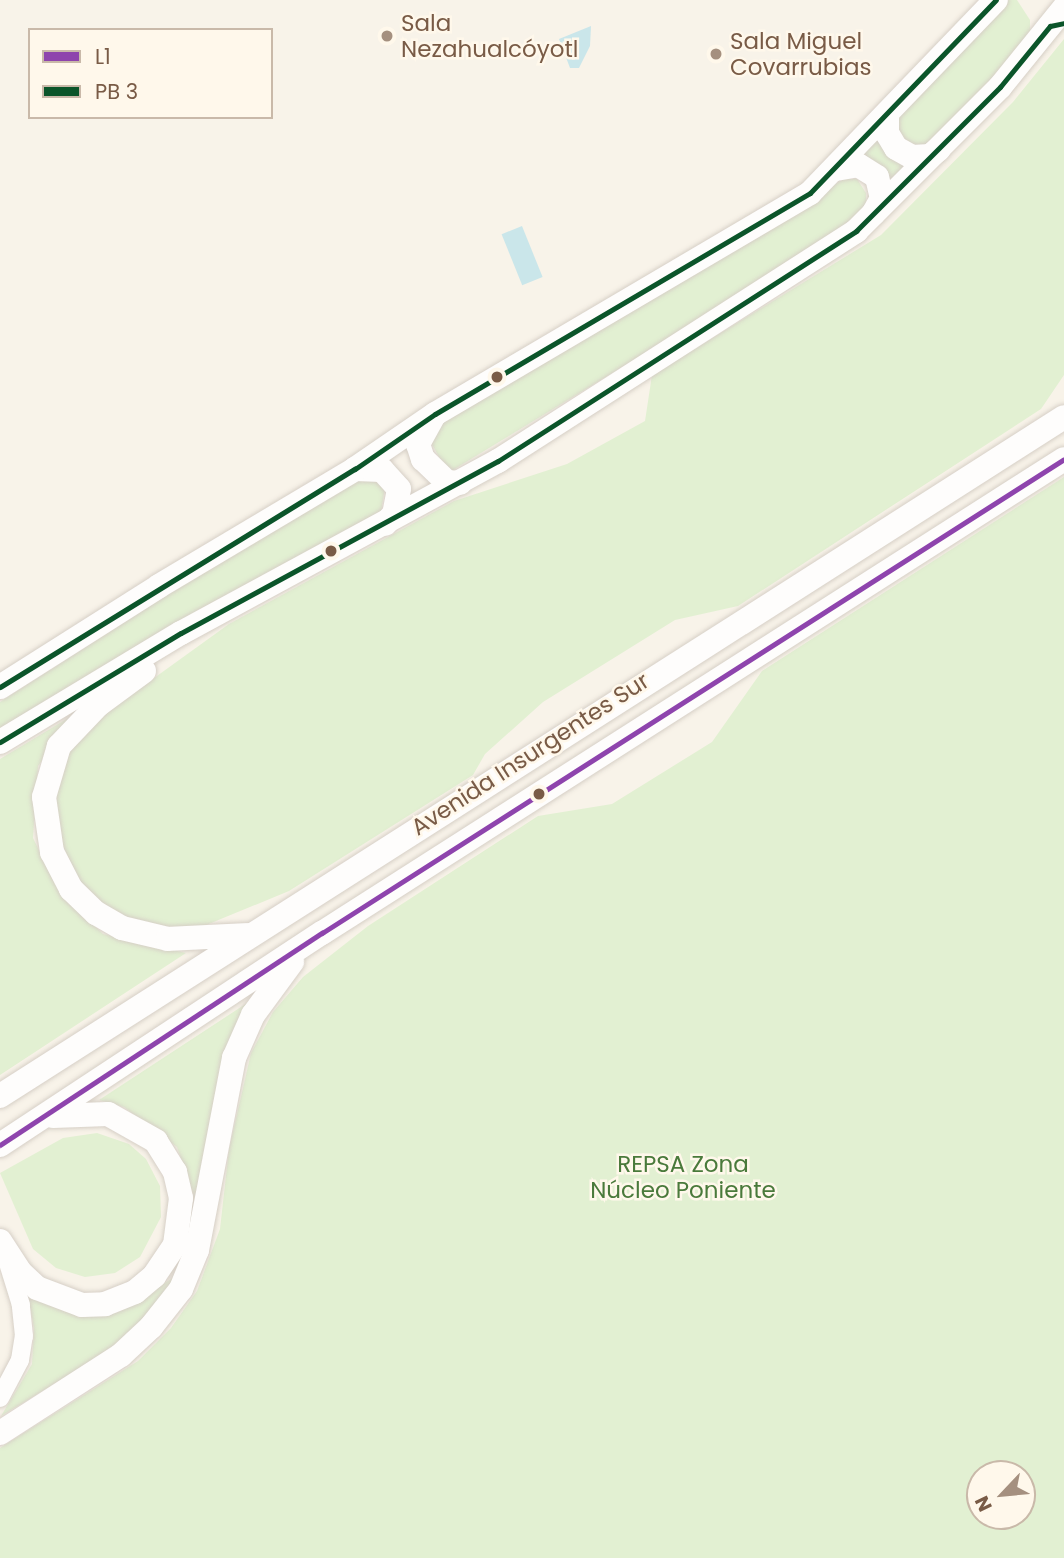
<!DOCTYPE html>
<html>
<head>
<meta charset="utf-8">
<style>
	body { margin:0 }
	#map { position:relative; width:1064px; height:1558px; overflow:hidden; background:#f8f3e9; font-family:Poppins,sans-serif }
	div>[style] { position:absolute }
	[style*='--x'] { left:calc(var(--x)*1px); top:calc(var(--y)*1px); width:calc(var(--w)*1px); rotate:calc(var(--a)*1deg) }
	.green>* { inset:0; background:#e2f0d2 }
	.water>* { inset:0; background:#cae6ea; transform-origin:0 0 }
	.roads { filter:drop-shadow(0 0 2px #d6cfc6) drop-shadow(0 0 2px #d6cfc6) }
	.street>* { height:18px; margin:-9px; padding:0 9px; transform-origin:9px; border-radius:9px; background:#fefdfc }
	.secondary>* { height:24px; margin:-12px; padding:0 12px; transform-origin:12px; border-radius:12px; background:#fefdfc }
	.bus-1>* { height:5px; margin:-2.5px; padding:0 2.5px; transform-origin:2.5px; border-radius:2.5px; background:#8e44ad }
	.bus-2>* { height:5px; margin:-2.5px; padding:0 2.5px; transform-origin:2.5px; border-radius:2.5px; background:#0b552a }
	.dots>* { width:19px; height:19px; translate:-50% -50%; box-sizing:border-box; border:4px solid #fff8eb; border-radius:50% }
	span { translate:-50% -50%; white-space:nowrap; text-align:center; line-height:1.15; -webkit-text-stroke:5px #fff8eb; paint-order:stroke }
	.poi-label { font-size:23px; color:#795b46 }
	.left { translate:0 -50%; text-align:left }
	.street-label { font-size:23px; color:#795b46 }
	.park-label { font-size:23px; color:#4a7a3b }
	.legend { position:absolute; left:28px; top:28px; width:245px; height:91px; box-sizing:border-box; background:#fff8eb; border:2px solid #c9b9a9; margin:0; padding:9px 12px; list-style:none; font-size:21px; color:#795b46 }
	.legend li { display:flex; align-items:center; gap:14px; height:35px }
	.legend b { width:35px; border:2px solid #c9b9a9 }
	.north { position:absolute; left:966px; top:1460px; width:70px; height:70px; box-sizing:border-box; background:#fff8eb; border:2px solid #c9b9a9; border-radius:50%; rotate:244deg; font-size:19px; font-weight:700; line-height:28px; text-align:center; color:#795b46 }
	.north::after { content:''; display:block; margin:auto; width:24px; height:32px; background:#a5907f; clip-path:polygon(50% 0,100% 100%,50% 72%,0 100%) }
</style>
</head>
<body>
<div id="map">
	<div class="green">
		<i style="clip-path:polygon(1009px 0,1017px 0,1030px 20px,1030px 39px,922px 149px,901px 143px,893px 122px,906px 103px)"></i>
		<i style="clip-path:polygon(1064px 39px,1064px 375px,1041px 409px,738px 606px,675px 620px,543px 702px,485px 754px,473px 775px,289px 891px,199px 928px,159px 930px,120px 921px,77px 884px,61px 840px,54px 796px,68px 751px,107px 712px,229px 624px,454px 501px,567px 464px,645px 421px,652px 375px,881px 235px,1013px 102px)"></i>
		<i style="clip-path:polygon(877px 137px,910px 170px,889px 189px,854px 160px)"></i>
		<i style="clip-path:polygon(844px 179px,857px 179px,866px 193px,866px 210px,845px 231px,448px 473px,428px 437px,440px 416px)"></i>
		<i style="clip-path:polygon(366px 473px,385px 487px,381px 512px,0 734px,0 702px,347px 480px)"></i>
		<i style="clip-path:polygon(evenodd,1064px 477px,1064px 1558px,0 1558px,0 1448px,138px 1361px,171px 1328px,197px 1291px,220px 1229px,229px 1149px,251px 1053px,273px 1012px,303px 977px,368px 926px,538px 816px,612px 804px,712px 742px,762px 671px,1064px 477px,980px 1474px,1022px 1474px,1022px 1516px,980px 1516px,980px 1474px)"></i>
		<i style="clip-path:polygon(80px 711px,38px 766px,33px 838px,58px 889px,103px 934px,186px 953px,0 1075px,0 759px)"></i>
		<i style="clip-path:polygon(247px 1003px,195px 1199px,177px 1147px,124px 1107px,99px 1100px)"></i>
		<i style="clip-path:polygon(97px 1133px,129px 1144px,146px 1159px,160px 1186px,161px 1217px,140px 1257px,115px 1273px,85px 1277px,56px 1268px,33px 1249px,0 1173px,63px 1138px)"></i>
		<i style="clip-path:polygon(181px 1273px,149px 1315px,117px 1346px,1px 1416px,32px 1364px,34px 1328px,28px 1295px,66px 1312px,116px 1313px)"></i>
	</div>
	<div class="water">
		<i style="clip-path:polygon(591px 26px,590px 46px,579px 68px,570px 68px,559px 39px)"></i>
		<i style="left:522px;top:226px;width:55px;height:22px;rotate:68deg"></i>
	</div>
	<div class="roads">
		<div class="street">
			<i style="--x:0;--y:1398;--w:43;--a:-62.2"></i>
			<i style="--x:20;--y:1360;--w:24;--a:-81"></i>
			<i style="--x:24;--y:1336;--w:31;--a:-96"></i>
			<i style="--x:21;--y:1305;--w:44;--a:-107.2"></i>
		</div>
		<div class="secondary">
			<i style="--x:887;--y:115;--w:18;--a:90"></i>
			<i style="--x:887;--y:133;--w:17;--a:59"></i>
			<i style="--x:896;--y:148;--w:18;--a:29"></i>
			<i style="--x:912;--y:157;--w:18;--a:-3"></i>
			<i style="--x:930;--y:156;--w:11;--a:-38"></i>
			<i style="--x:836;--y:169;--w:22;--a:-10"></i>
			<i style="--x:858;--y:165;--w:22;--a:32"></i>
			<i style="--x:877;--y:177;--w:22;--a:77"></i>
			<i style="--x:882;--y:198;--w:18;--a:119"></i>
			<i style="--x:433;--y:417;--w:31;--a:119"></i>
			<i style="--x:418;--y:444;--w:16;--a:72"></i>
			<i style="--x:423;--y:459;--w:33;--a:44"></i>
			<i style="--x:447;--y:482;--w:13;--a:4"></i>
			<i style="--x:355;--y:469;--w:27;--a:2"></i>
			<i style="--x:382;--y:470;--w:25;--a:48"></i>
			<i style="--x:399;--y:489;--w:25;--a:101"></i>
			<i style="--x:394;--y:514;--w:13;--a:132"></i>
			<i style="--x:144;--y:671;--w:57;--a:143.5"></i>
			<i style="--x:98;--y:705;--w:57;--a:133.6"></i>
			<i style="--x:59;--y:746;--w:53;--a:106.4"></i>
			<i style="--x:44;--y:797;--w:56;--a:81.7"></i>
			<i style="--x:52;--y:852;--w:42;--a:62.8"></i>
			<i style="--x:71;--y:889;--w:35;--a:44"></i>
			<i style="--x:96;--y:913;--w:30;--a:30"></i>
			<i style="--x:122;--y:928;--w:47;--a:13.4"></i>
			<i style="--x:168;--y:939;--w:79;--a:-2.9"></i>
			<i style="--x:0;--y:687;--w:188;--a:-32.4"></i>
			<i style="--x:159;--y:586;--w:228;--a:-30.8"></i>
			<i style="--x:355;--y:469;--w:97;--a:-34.5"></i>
			<i style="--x:435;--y:414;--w:435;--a:-30.5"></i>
			<i style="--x:810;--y:193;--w:268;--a:-46.1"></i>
			<i style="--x:0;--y:742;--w:211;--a:-31.1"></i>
			<i style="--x:181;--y:633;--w:361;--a:-28.5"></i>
			<i style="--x:498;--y:461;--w:426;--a:-32.7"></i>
			<i style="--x:856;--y:231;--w:204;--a:-45"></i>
			<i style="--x:1000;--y:87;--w:102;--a:-51"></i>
			<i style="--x:0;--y:1096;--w:1262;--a:-32.54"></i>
			<i style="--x:0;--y:1145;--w:386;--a:-33.4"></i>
			<i style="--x:322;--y:933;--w:880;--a:-32.57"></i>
			<i style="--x:0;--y:1241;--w:37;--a:57"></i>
			<i style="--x:20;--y:1272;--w:23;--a:43"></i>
			<i style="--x:37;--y:1288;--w:48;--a:20.7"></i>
			<i style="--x:82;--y:1305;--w:23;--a:-2"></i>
			<i style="--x:105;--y:1304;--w:32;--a:-22"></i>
			<i style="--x:135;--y:1292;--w:25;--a:-40"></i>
			<i style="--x:154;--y:1276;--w:37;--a:-56"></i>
			<i style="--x:175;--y:1245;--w:47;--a:-82.7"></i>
			<i style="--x:181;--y:1198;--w:27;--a:-103"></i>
			<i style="--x:175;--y:1172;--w:36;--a:-122"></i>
			<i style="--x:156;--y:1141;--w:55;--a:-150.6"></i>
			<i style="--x:108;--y:1114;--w:55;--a:177.9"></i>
			<i style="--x:0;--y:1433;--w:144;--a:-32.8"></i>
			<i style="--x:121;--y:1355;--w:41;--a:-43"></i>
			<i style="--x:151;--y:1327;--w:48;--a:-51.7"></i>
			<i style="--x:181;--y:1289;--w:42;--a:-67.7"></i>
			<i style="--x:197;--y:1250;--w:196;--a:-79.1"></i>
			<i style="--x:234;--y:1058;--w:47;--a:-66.2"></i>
			<i style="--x:253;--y:1015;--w:66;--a:-53.7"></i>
		</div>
	</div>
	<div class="bus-1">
		<i style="--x:0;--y:1145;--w:386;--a:-33.4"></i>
		<i style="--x:322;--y:933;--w:880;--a:-32.57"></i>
	</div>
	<div class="bus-2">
		<i style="--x:0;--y:687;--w:417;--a:-31.6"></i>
		<i style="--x:355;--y:469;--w:97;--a:-34.5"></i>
		<i style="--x:435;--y:414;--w:435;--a:-30.5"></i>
		<i style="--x:810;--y:193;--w:268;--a:-46.1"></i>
		<i style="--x:0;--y:742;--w:211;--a:-31.1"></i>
		<i style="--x:181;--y:633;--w:361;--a:-28.5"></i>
		<i style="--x:498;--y:461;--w:426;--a:-32.7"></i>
		<i style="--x:856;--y:231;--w:204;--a:-45"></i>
		<i style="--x:1000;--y:87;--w:79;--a:-50.7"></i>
		<i style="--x:1050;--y:26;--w:14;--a:-12"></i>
	</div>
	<div class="dots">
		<i style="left:387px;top:36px;background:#a5907f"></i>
		<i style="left:716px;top:54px;background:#a5907f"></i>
		<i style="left:497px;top:377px;background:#795b46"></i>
		<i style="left:331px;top:551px;background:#795b46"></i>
		<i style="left:539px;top:794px;background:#795b46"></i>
	</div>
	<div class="poi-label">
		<span class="left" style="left:401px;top:36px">Sala<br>Nezahualcóyotl</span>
		<span class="left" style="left:730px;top:54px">Sala Miguel<br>Covarrubias</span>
	</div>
	<div class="street-label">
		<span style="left:530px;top:754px;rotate:-33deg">Avenida Insurgentes Sur</span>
	</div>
	<div class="park-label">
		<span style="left:683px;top:1177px">REPSA Zona<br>Núcleo Poniente</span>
	</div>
	<ul class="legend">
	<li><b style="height:9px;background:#8e44ad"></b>L1</li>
	<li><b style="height:9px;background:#0b552a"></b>PB 3</li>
	</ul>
	<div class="north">N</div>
</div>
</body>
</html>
